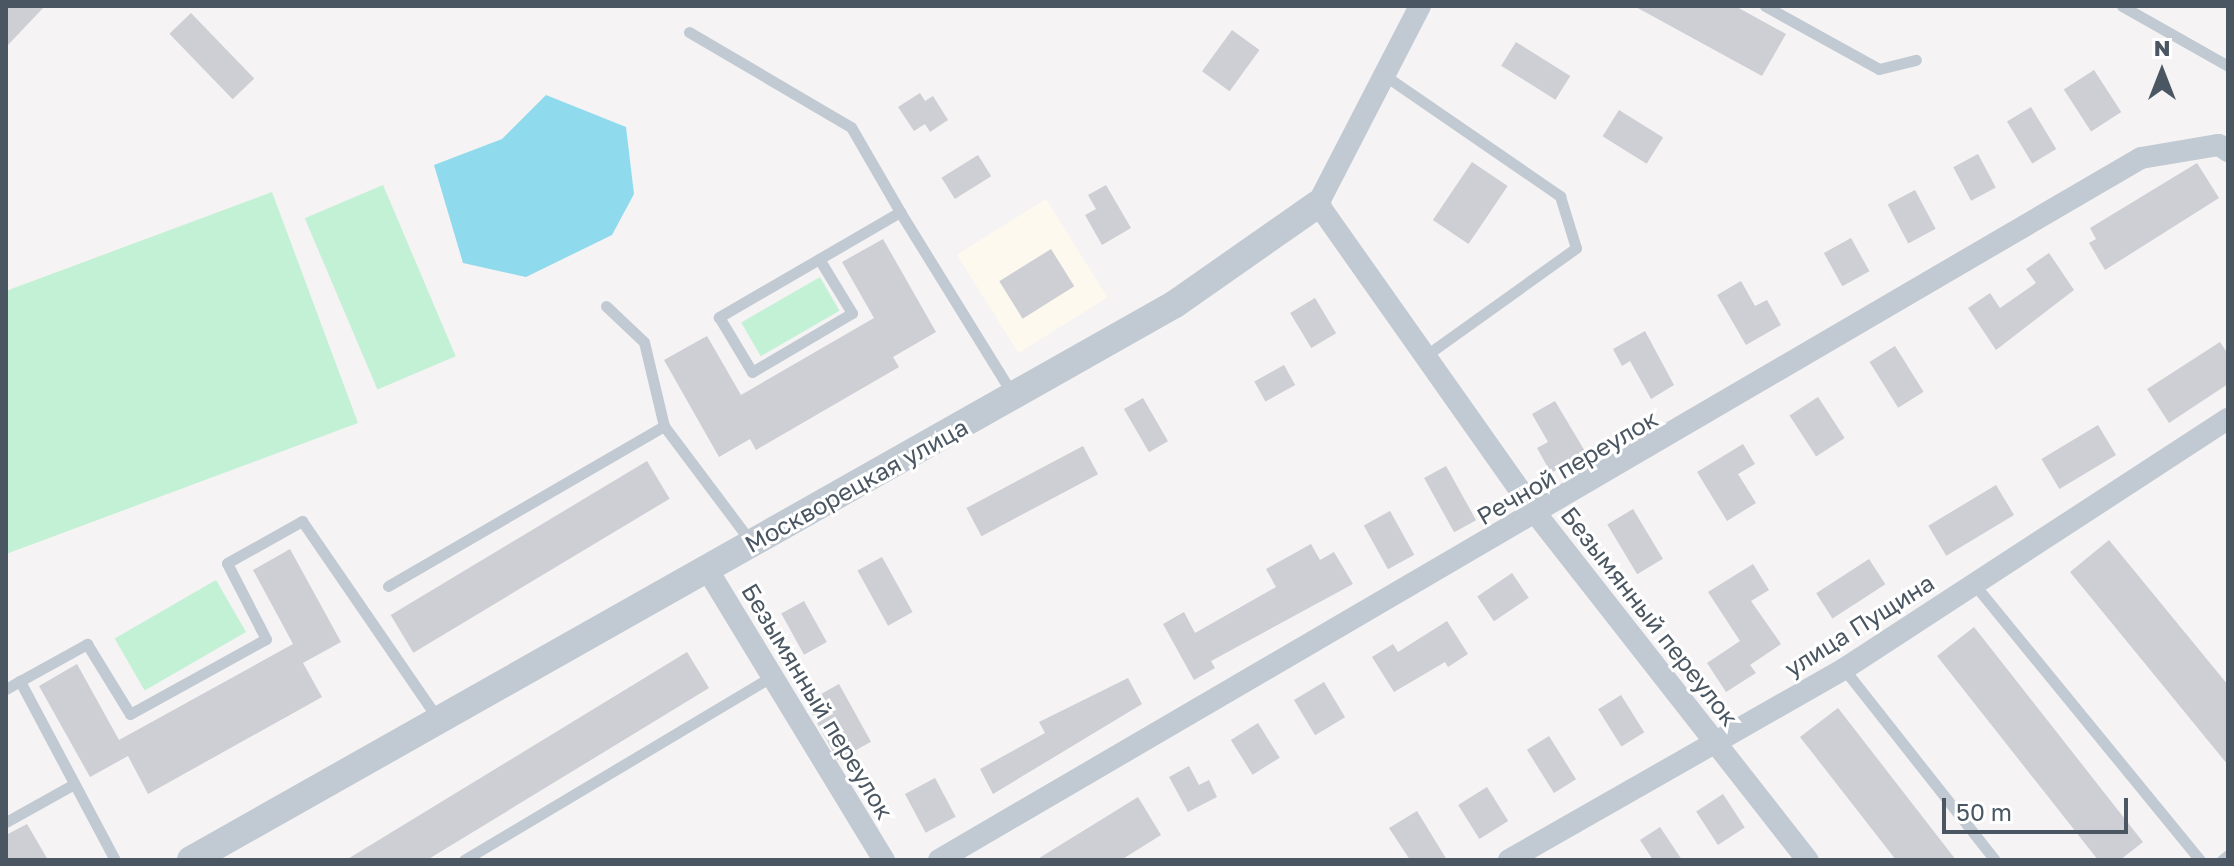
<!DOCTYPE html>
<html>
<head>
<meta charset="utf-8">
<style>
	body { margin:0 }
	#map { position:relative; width:2234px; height:866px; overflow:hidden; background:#f5f3f3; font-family:"Golos Text",sans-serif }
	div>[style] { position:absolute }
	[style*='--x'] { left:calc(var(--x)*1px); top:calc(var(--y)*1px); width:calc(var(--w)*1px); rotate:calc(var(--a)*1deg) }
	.commercial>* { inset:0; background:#fdf9ef; transform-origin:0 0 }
	.green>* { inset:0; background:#c3f1d5; transform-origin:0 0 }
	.water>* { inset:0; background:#90daee }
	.building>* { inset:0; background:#cdcfd5; transform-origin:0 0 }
	.service>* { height:11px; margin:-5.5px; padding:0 5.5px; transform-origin:5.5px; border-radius:5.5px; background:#c1cad2 }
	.minor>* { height:22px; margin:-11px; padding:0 11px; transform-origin:11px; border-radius:11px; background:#c1cad2 }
	.tertiary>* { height:28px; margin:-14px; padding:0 14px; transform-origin:14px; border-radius:14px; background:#c1cad2 }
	span { translate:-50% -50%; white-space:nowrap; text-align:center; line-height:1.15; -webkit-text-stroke:6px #fff; paint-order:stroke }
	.street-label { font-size:24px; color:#4a5661 }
	.frame { position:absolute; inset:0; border:8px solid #4a5661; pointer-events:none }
	.north { position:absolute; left:2122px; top:32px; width:80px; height:80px; -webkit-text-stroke:6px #fff; paint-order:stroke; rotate:0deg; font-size:22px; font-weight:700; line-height:32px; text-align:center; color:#4a5661 }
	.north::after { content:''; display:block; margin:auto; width:28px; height:36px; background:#4a5661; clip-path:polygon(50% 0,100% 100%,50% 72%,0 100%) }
	.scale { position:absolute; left:1942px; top:798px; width:186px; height:36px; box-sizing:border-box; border:4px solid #4a5661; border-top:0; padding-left:10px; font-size:24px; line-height:28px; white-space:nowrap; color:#4a5661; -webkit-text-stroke:6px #fff; paint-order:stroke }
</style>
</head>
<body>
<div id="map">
	<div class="commercial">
		<i style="left:1046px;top:199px;width:116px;height:105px;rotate:58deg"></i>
	</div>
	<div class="green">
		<i style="left:383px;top:185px;width:186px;height:85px;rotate:67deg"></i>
		<i style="clip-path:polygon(272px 192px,358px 423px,6px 554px,6px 291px)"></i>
		<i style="left:820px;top:277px;width:39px;height:91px;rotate:60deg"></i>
		<i style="left:216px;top:580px;width:60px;height:117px;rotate:60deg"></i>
	</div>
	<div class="water">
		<i style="clip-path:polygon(546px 95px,626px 127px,634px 194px,612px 235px,526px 277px,463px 263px,434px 165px,502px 139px)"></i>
	</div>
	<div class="building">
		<i style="clip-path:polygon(6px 6px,45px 6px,6px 47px)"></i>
		<i style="clip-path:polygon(1634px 6px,1735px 6px,1786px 34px,1762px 76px)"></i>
		<i style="left:191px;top:13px;width:91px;height:30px;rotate:46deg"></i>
		<i style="left:1232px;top:30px;width:34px;height:51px;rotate:36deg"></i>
		<i style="left:1516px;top:42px;width:64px;height:28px;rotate:32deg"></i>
		<i style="left:2094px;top:70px;width:50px;height:36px;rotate:57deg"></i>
		<i style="clip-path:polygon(920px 93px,925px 101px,933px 96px,948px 120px,930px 132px,925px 124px,914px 131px,898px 107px)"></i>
		<i style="left:2031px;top:107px;width:49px;height:28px;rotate:59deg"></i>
		<i style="left:1619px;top:110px;width:52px;height:31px;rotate:32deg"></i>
		<i style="left:1978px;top:154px;width:38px;height:28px;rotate:62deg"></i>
		<i style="left:978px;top:155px;width:25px;height:43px;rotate:58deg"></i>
		<i style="left:1472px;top:162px;width:43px;height:70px;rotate:34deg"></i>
		<i style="clip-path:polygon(2197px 163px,2219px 198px,2105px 270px,2089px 243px,2096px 239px,2090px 228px)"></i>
		<i style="clip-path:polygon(1106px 185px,1131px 228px,1102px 245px,1085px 215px,1096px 209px,1088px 195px)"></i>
		<i style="left:1915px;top:190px;width:44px;height:31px;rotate:62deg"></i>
		<i style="left:1851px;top:238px;width:38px;height:31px;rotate:61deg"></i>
		<i style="clip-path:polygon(883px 239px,936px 332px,893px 357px,899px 367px,756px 450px,750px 439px,719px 457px,664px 360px,707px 336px,741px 395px,874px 318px,842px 262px)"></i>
		<i style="left:1051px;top:249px;width:44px;height:61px;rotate:58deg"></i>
		<i style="clip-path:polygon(2049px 253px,2074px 290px,1996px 350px,1968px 308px,1990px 293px,2000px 308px,2036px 283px,2026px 269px)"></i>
		<i style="clip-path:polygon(1741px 281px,1755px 306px,1767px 300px,1781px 325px,1746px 345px,1717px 295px)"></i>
		<i style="left:1315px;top:298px;width:41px;height:29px;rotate:59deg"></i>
		<i style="clip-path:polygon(1645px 331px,1674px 385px,1651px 399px,1630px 361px,1622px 366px,1613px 349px)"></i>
		<i style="clip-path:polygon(2220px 342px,2228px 354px,2228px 384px,2169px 423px,2147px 389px)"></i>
		<i style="left:1895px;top:346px;width:54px;height:30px;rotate:58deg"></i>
		<i style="left:1284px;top:365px;width:23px;height:34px;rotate:61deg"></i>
		<i style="left:1818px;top:397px;width:49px;height:34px;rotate:57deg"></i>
		<i style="left:1143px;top:398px;width:50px;height:22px;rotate:60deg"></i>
		<i style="clip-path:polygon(1555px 401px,1586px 453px,1551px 473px,1537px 448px,1548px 442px,1532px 414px)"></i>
		<i style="left:2098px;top:425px;width:35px;height:66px;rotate:59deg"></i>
		<i style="clip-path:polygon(1743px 444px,1755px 464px,1738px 474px,1756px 503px,1727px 521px,1697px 472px)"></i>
		<i style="left:1083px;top:446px;width:32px;height:132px;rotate:62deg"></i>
		<i style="left:647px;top:461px;width:44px;height:299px;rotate:59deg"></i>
		<i style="left:1446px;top:466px;width:62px;height:25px;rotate:61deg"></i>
		<i style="left:1996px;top:485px;width:35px;height:79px;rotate:59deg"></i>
		<i style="left:1633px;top:509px;width:58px;height:30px;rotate:59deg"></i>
		<i style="left:1390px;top:511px;width:50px;height:30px;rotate:61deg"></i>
		<i style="clip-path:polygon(2109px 540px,2228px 685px,2228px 765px,2070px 572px)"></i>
		<i style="clip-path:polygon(1311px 544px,1320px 560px,1334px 552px,1353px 584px,1211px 661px,1215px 668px,1194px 680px,1163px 624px,1184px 612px,1195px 633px,1276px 587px,1266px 569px)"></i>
		<i style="clip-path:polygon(290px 549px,341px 642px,303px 663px,322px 697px,148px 794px,128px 756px,90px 777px,39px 686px,77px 664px,119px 740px,293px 644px,253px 570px)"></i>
		<i style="left:882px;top:557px;width:63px;height:28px;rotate:61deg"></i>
		<i style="left:1869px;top:559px;width:30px;height:63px;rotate:57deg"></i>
		<i style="clip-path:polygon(1753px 564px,1769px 590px,1751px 601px,1781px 644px,1750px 665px,1756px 673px,1726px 692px,1707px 663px,1740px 641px,1708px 592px)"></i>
		<i style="left:1512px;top:573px;width:30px;height:42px;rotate:56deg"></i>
		<i style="left:804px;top:601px;width:47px;height:26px;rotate:61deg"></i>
		<i style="clip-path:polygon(1447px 621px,1468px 654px,1448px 667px,1445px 662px,1394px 692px,1372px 657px,1393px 644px,1398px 652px)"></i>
		<i style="clip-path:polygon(1974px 627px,2143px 842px,2120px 860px,2098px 860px,1937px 656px)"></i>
		<i style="clip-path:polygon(687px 652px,709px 688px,427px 860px,346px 860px)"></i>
		<i style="clip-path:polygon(1128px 678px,1142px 704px,993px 794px,980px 769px,1045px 733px,1039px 722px)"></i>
		<i style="left:1324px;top:682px;width:41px;height:35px;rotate:59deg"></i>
		<i style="left:839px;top:684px;width:66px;height:38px;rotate:61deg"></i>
		<i style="left:1621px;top:695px;width:44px;height:27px;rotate:58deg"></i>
		<i style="clip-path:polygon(1838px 708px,1956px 860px,1896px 860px,1800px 737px)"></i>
		<i style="left:1258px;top:723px;width:41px;height:32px;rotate:58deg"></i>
		<i style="left:1549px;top:736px;width:51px;height:26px;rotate:58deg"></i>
		<i style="clip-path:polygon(1189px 766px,1199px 785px,1209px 780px,1217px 797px,1188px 812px,1169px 777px)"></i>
		<i style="left:935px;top:778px;width:44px;height:34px;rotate:62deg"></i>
		<i style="left:1487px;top:787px;width:40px;height:34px;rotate:58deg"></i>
		<i style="left:1723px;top:794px;width:40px;height:32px;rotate:57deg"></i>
		<i style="clip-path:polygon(1138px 797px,1161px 835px,1121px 860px,1036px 860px)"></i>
		<i style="clip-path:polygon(1417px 811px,1447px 860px,1410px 860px,1389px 828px)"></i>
		<i style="clip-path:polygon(27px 824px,48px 860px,6px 860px,6px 835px)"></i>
		<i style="clip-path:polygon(1660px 827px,1682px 860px,1653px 860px,1640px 840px)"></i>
	</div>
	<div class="service">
		<i style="--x:1765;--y:6;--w:130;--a:28.9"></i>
		<i style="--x:1879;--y:69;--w:38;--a:-14"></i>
		<i style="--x:2122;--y:6;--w:122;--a:29.5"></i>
		<i style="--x:689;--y:32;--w:188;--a:30.4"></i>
		<i style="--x:851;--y:127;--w:98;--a:60"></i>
		<i style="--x:1384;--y:75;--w:214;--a:34.5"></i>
		<i style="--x:1560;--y:196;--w:54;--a:72.9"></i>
		<i style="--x:1576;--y:248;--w:186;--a:144.4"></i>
		<i style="--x:819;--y:259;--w:116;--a:149.9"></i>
		<i style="--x:719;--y:317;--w:64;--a:59"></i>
		<i style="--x:752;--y:372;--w:116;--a:-30.5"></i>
		<i style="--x:852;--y:313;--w:63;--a:-121.4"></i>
		<i style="--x:819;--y:259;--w:94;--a:-30.1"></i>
		<i style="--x:900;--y:212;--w:213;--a:58.3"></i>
		<i style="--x:606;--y:306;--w:52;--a:43.5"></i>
		<i style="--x:644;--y:342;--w:86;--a:76.6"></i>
		<i style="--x:1974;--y:584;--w:357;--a:50.7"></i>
		<i style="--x:388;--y:586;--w:319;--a:-30.1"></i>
		<i style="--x:664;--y:426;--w:145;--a:53.1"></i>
		<i style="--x:1844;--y:669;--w:243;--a:51.7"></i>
		<i style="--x:6;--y:689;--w:16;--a:-30"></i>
		<i style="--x:6;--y:822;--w:78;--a:-29.2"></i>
		<i style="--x:115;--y:860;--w:203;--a:-118"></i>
		<i style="--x:20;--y:681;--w:77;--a:-28.9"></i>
		<i style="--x:87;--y:644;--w:82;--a:58.4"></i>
		<i style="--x:130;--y:714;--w:155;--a:-28.9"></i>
		<i style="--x:266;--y:639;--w:85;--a:-117.2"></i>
		<i style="--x:227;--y:563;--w:86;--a:-29.2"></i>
		<i style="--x:302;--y:521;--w:240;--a:55.5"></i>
		<i style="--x:464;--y:860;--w:360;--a:-30.8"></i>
		<i style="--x:2222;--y:860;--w:8;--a:-40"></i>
	</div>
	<div class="minor">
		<i style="--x:1420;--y:6;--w:223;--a:117.3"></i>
		<i style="--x:1318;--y:204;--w:380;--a:54.8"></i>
		<i style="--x:1537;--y:515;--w:439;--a:51.9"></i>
		<i style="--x:707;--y:569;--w:341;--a:58.7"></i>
		<i style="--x:939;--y:860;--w:1392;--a:-30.29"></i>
		<i style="--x:2141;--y:158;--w:79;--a:-9.5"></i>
		<i style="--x:2219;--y:145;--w:11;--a:34"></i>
		<i style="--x:1509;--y:860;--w:386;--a:-29.7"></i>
		<i style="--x:1844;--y:669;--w:458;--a:-33.1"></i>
	</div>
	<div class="tertiary">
		<i style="--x:191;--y:860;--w:1130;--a:-29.47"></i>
		<i style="--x:1175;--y:304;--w:174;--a:-35"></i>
	</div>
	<div class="street-label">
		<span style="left:1567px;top:467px;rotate:-30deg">Речной переулок</span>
		<span style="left:856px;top:485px;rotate:-29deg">Москворецкая улица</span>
		<span style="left:1650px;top:616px;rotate:52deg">Безымянный переулок</span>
		<span style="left:1859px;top:625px;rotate:-32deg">улица Пущина</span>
		<span style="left:818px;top:701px;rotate:59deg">Безымянный переулок</span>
	</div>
	<div class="frame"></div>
	<div class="north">N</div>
	<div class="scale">50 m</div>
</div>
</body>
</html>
